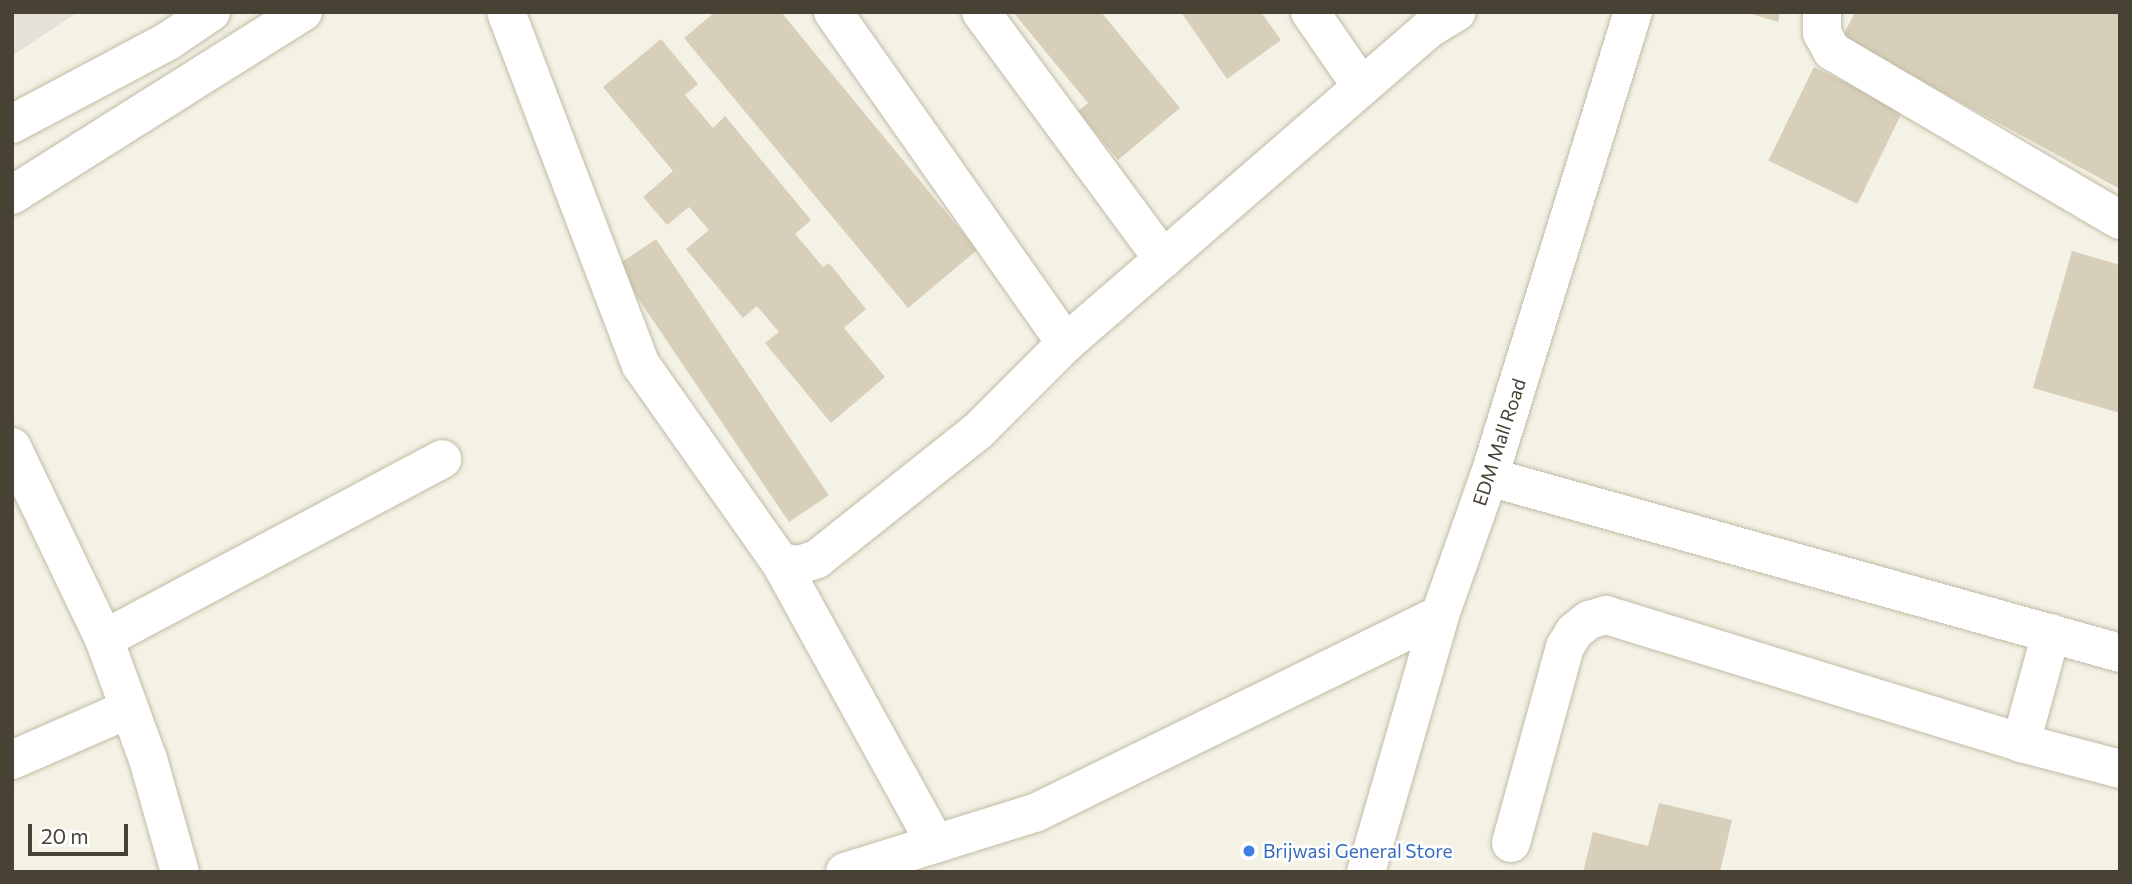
<!DOCTYPE html>
<html>
<head>
<meta charset="utf-8">
<style>
	body { margin:0 }
	#map { position:relative; width:2132px; height:884px; overflow:hidden; background:#f4f2e5; font-family:Commissioner,sans-serif }
	div>[style] { position:absolute }
	[style*='--x'] { left:calc(var(--x)*1px); top:calc(var(--y)*1px); width:calc(var(--w)*1px); rotate:calc(var(--a)*1deg) }
	.industrial>* { inset:0; background:#e6e2da }
	.building>* { inset:0; background:#d7cfb9; transform-origin:0 0 }
	.roads { filter:drop-shadow(0 0 2px #c1bba6) drop-shadow(0 0 2px #c1bba6) }
	.street>* { height:38px; margin:-19px; padding:0 19px; transform-origin:19px; border-radius:19px; background:#fff }
	.dots>* { width:19px; height:19px; translate:-50% -50%; box-sizing:border-box; border:4px solid #fff; border-radius:50% }
	span { translate:-50% -50%; white-space:nowrap; text-align:center; line-height:1.15; -webkit-text-stroke:5px #fff; paint-order:stroke }
	.street-label { font-size:19px; color:#474234 }
	.shop-label { font-size:19px; color:#366cbe }
	.left { translate:0 -50%; text-align:left }
	.frame { position:absolute; inset:0; border:14px solid #474234; pointer-events:none }
	.scale { position:absolute; left:28px; top:824px; width:100px; height:32px; box-sizing:border-box; border:4px solid #474234; border-top:0; padding-left:9px; font-size:21px; line-height:24px; white-space:nowrap; color:#474234; -webkit-text-stroke:5px #fff; paint-order:stroke }
</style>
</head>
<body>
<div id="map">
	<div class="industrial">
		<i style="clip-path:polygon(12px 12px,78px 12px,12px 56px)"></i>
	</div>
	<div class="building">
		<i style="clip-path:polygon(715px 12px,781px 12px,977px 250px,908px 308px,684px 38px)"></i>
		<i style="clip-path:polygon(1013px 12px,1101px 12px,1180px 108px,1118px 160px,1078px 111px,1088px 103px)"></i>
		<i style="clip-path:polygon(1181px 12px,1261px 12px,1281px 40px,1227px 79px)"></i>
		<i style="clip-path:polygon(1745px 12px,1780px 12px,1778px 22px)"></i>
		<i style="clip-path:polygon(1855px 12px,2120px 12px,2120px 189px,1842px 38px)"></i>
		<i style="clip-path:polygon(661px 39px,698px 84px,685px 95px,713px 128px,725px 116px,811px 220px,795px 234px,823px 267px,829px 263px,866px 309px,844px 328px,885px 377px,831px 423px,765px 343px,779px 332px,757px 306px,743px 318px,686px 249px,709px 230px,689px 207px,667px 225px,643px 197px,673px 171px,603px 87px)"></i>
		<i style="left:1814px;top:67px;width:99px;height:104px;rotate:26deg"></i>
		<i style="left:656px;top:239px;width:309px;height:48px;rotate:56deg"></i>
		<i style="clip-path:polygon(2072px 251px,2120px 265px,2120px 413px,2033px 388px)"></i>
		<i style="clip-path:polygon(1659px 803px,1732px 820px,1720px 872px,1583px 872px,1593px 832px,1648px 846px)"></i>
	</div>
	<div class="roads">
		<div class="street">
			<i style="--x:506;--y:12;--w:378;--a:69.1"></i>
			<i style="--x:641;--y:365;--w:241;--a:54.8"></i>
			<i style="--x:780;--y:562;--w:19;--a:9"></i>
			<i style="--x:799;--y:565;--w:19;--a:-18"></i>
			<i style="--x:817;--y:559;--w:207;--a:-38.5"></i>
			<i style="--x:979;--y:430;--w:123;--a:-45"></i>
			<i style="--x:1066;--y:343;--w:128;--a:-40.9"></i>
			<i style="--x:1163;--y:259;--w:353;--a:-40.9"></i>
			<i style="--x:1430;--y:28;--w:31;--a:-31"></i>
			<i style="--x:833;--y:12;--w:405;--a:54.9"></i>
			<i style="--x:981;--y:12;--w:307;--a:53.6"></i>
			<i style="--x:1310;--y:12;--w:91;--a:55.3"></i>
			<i style="--x:1822;--y:12;--w:21;--a:90"></i>
			<i style="--x:1822;--y:33;--w:21;--a:61"></i>
			<i style="--x:1832;--y:51;--w:334;--a:30.4"></i>
			<i style="--x:12;--y:124;--w:177;--a:-28"></i>
			<i style="--x:168;--y:41;--w:52;--a:-34"></i>
			<i style="--x:12;--y:195;--w:344;--a:-32.2"></i>
			<i style="--x:12;--y:447;--w:213;--a:64.4"></i>
			<i style="--x:104;--y:639;--w:128;--a:69.9"></i>
			<i style="--x:148;--y:759;--w:117;--a:74.2"></i>
			<i style="--x:1489;--y:477;--w:655;--a:15.58"></i>
			<i style="--x:780;--y:562;--w:321;--a:61.1"></i>
			<i style="--x:104;--y:639;--w:383;--a:-28"></i>
			<i style="--x:2021;--y:743;--w:114;--a:-74.7"></i>
			<i style="--x:12;--y:760;--w:128;--a:-23.6"></i>
			<i style="--x:1511;--y:843;--w:203;--a:-74.6"></i>
			<i style="--x:1565;--y:647;--w:17;--a:-59"></i>
			<i style="--x:1574;--y:632;--w:19;--a:-39"></i>
			<i style="--x:1589;--y:620;--w:18;--a:-16"></i>
			<i style="--x:1606;--y:615;--w:434;--a:17.1"></i>
			<i style="--x:2021;--y:743;--w:102;--a:14.7"></i>
			<i style="--x:845;--y:872;--w:199;--a:-17.3"></i>
			<i style="--x:1035;--y:813;--w:451;--a:-26.1"></i>
			<i style="--x:1366;--y:872;--w:267;--a:-73.9"></i>
			<i style="--x:1440;--y:615;--w:146;--a:-70.5"></i>
			<i style="--x:1489;--y:477;--w:487;--a:-72.8"></i>
		</div>
	</div>
	<div class="dots">
		<i style="left:1249px;top:851px;background:#3f7fe0"></i>
	</div>
	<div class="street-label">
		<span style="left:1499px;top:442px;rotate:-72deg">EDM Mall Road</span>
	</div>
	<div class="shop-label">
		<span class="left" style="left:1263px;top:851px">Brijwasi General Store</span>
	</div>
	<div class="frame"></div>
	<div class="scale">20 m</div>
</div>
</body>
</html>
